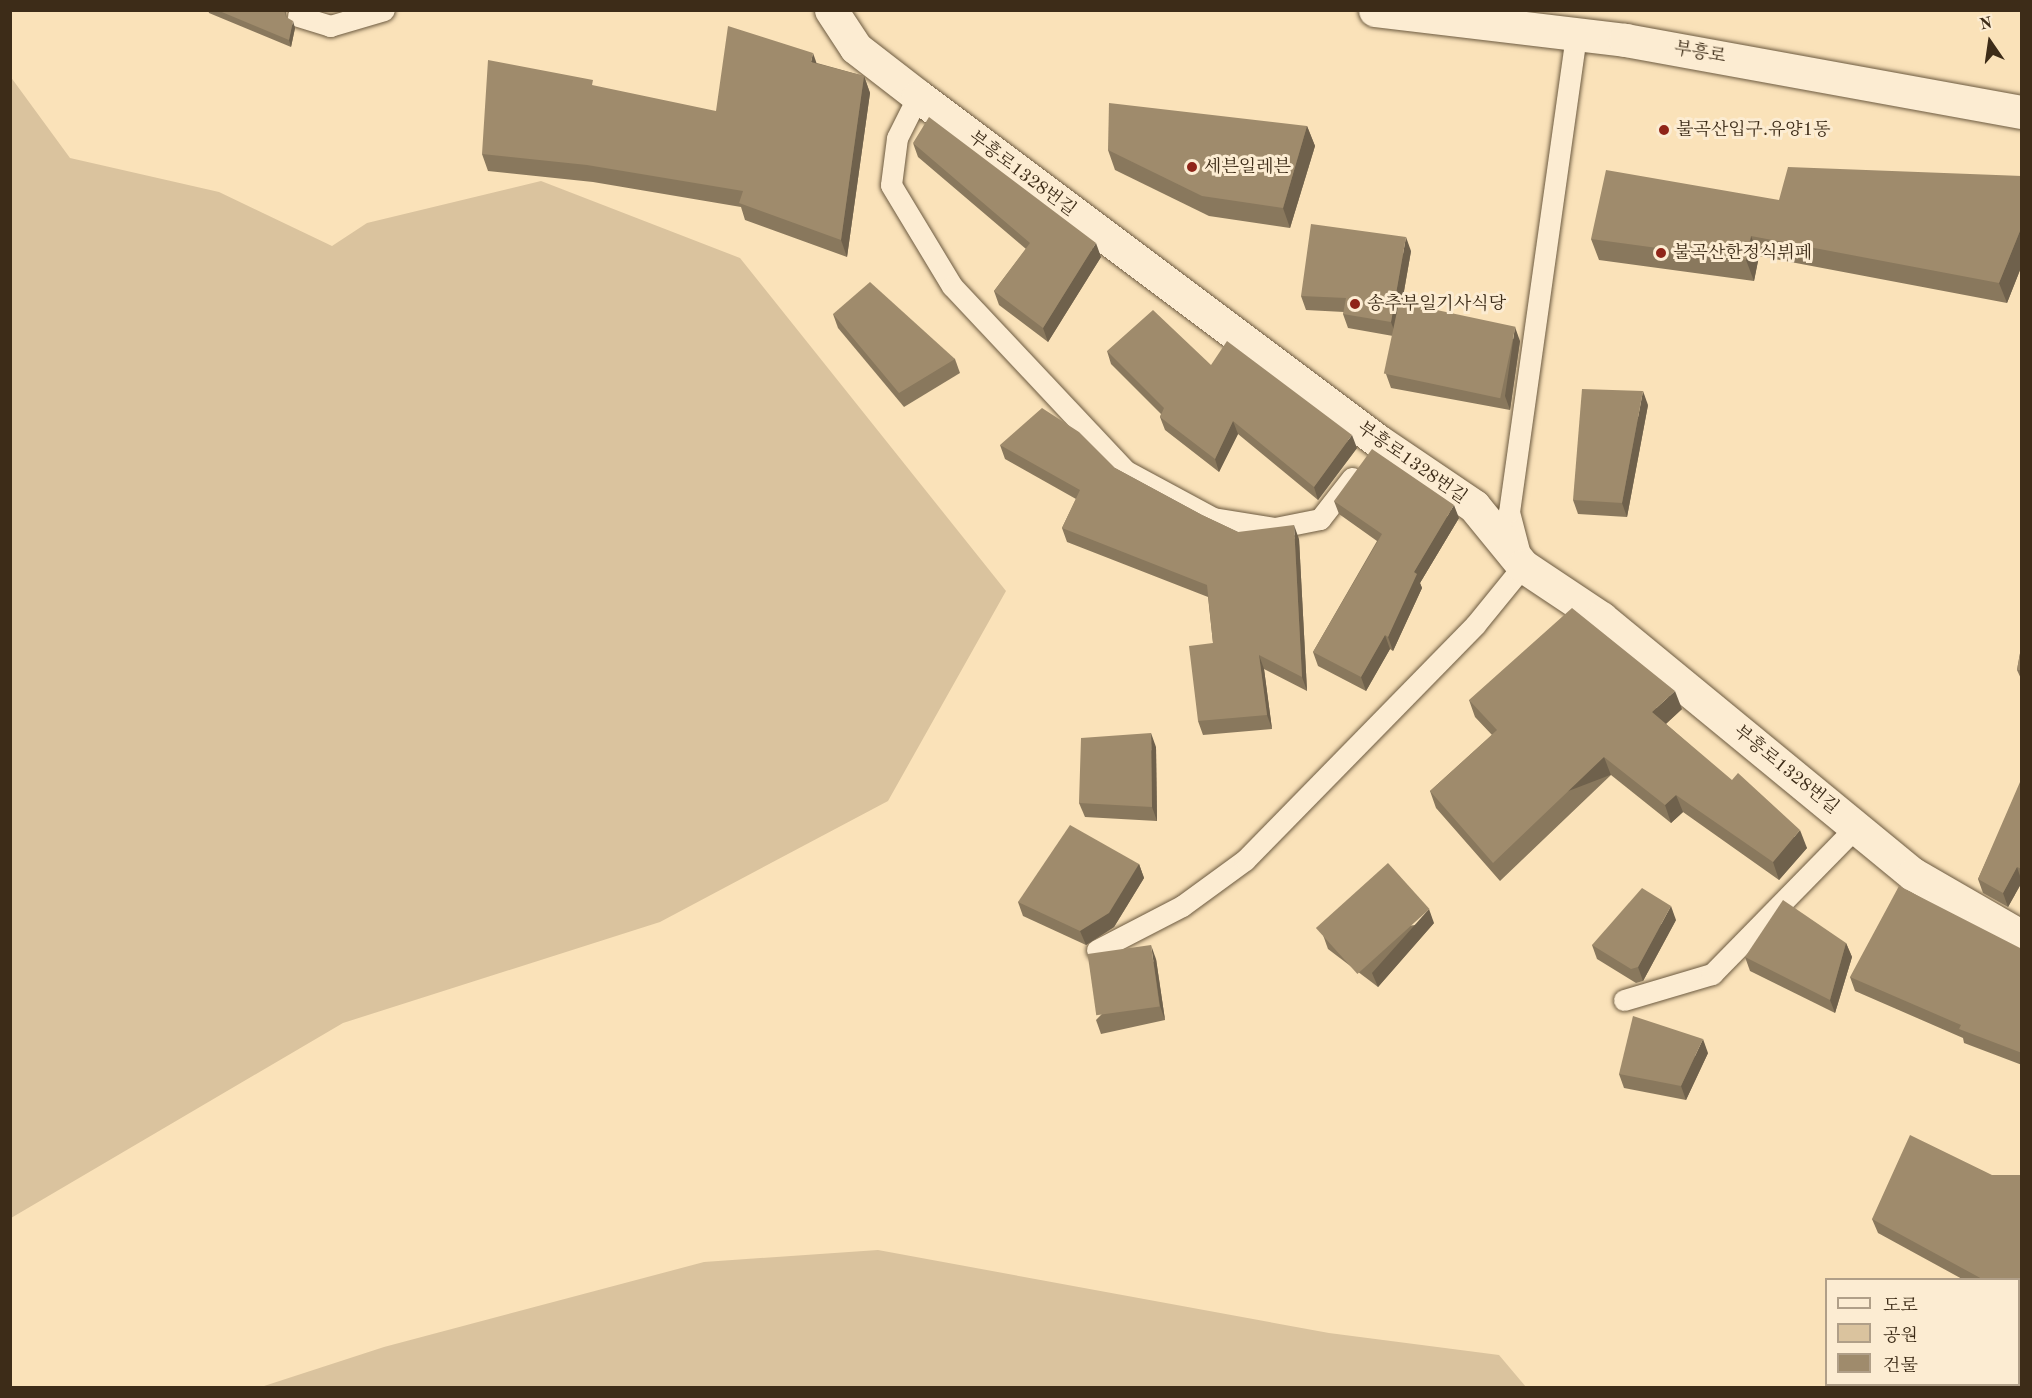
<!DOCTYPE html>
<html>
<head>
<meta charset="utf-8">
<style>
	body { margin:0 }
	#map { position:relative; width:2032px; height:1398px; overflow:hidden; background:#fae2b9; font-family:"Old Standard TT","Noto Serif KR",serif }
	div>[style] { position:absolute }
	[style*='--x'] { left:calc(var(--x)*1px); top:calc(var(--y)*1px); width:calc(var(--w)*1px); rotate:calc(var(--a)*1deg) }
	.green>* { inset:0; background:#dac39e }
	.roads { filter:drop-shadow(0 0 2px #6c5a40) drop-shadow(0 0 2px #6c5a40) }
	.lane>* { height:21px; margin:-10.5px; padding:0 10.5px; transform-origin:10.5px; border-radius:10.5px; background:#fcecd2 }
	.street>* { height:33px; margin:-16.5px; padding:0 16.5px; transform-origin:16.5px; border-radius:16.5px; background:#fcecd2 }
	.secondary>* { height:33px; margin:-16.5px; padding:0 16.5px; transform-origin:16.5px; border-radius:16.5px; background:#fcecd2 }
	.wall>* { inset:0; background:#89785d }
	.shaded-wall>* { inset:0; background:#6f614c; transform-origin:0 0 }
	.building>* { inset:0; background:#9f8b6c; transform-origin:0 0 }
	.dots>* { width:16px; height:16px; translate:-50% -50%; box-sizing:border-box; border:3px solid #fcecd2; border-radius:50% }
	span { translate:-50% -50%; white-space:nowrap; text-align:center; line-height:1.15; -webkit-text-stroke:6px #fcecd2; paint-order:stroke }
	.street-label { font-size:18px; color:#3d2c18 }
	.poi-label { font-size:18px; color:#3d2c18 }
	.left { translate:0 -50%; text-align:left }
	.frame { position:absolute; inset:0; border:12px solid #3d2c18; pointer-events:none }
	.legend { position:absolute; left:1825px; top:1278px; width:195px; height:108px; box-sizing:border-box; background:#fcecd2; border:2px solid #b09f88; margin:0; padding:8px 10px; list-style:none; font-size:18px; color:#3d2c18 }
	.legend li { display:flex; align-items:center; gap:12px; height:30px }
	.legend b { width:30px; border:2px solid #b09f88 }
	.north { position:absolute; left:1960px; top:12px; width:60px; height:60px; -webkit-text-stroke:4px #fcecd2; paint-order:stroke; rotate:347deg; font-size:16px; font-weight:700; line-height:24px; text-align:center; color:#3d2c18 }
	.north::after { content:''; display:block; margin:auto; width:21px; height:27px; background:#3d2c18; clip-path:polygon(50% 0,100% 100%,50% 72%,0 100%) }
</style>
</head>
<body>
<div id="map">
	<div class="green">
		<i style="clip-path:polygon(10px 76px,70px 158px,219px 192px,332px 246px,367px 223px,541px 181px,740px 258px,1006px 591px,888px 801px,660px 922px,343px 1023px,11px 1218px)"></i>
		<i style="clip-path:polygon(878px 1250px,1329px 1333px,1499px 1355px,1526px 1387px,261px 1387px,384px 1347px,704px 1262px)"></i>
	</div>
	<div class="roads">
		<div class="lane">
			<i style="--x:298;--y:16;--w:34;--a:17"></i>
			<i style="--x:330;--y:26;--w:56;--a:-16.5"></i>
			<i style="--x:918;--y:96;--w:47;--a:116.6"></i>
			<i style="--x:897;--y:138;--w:47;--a:97.3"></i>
			<i style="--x:891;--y:185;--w:118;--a:58.9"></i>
			<i style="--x:952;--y:286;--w:254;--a:46.8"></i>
			<i style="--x:1126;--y:471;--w:99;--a:28.4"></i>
			<i style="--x:1213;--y:518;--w:63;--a:9.2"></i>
			<i style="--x:1275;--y:528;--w:46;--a:-11.3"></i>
			<i style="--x:1320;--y:519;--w:52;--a:-52"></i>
			<i style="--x:1097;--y:950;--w:96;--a:-27.4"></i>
			<i style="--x:1182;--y:906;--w:78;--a:-36.1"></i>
			<i style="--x:1245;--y:860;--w:329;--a:-45.6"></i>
			<i style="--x:1475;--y:625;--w:76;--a:-50.9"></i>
			<i style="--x:1523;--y:566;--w:56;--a:-104.5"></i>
			<i style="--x:1509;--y:512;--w:484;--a:-82"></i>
			<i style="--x:1624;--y:1000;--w:92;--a:-16.5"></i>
			<i style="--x:1712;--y:974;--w:206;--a:-45.6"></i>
		</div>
		<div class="street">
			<i style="--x:831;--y:10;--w:45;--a:56.7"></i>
			<i style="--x:856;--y:48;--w:78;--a:37.7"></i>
			<i style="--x:918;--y:96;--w:575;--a:36.87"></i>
			<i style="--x:1378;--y:441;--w:116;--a:34.1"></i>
			<i style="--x:1474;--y:506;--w:77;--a:50.8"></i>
			<i style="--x:1523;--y:566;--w:94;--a:33.7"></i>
			<i style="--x:1601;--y:618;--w:404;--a:39.4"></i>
			<i style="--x:1913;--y:874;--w:126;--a:30"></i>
		</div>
		<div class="secondary">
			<i style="--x:1375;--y:10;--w:252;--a:6.8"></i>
			<i style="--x:1625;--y:40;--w:403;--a:10.3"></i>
		</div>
	</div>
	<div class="wall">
		<i style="clip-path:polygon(208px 10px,287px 10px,286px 13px,287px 18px,295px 28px,291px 47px,209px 13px)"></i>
		<i style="clip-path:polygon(817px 63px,864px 76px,870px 93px,847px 257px,745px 220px,741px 207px,593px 182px,488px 171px,482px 154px,716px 111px)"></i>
		<i style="clip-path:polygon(1307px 126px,1315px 146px,1290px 228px,1209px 216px,1115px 170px,1108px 150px)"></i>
		<i style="clip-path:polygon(913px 143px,1101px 257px,1048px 342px,999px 305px,994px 291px,1026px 249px,918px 157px)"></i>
		<i style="clip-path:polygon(2022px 176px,2022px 265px,2007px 303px,1759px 256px,1754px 281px,1599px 260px,1591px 239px,1779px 200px)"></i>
		<i style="clip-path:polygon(1411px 251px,1402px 303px,1520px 341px,1510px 410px,1391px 388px,1386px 374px,1393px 336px,1348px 328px,1343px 314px,1344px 312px,1306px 310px,1301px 296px)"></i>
		<i style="clip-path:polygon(833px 314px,955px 359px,960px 373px,904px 407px,838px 328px)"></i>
		<i style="clip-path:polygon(1107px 351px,1211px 365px,1357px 448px,1318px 500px,1238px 434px,1219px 472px,1165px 430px,1160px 417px,1161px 414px,1111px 364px)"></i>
		<i style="clip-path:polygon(1648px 405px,1627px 517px,1578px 514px,1573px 500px)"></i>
		<i style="clip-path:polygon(1000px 445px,1115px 468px,1202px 515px,1238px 532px,1299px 539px,1307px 691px,1264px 669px,1272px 729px,1203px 735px,1198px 721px,1213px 643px,1208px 597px,1067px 542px,1062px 528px,1076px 499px,1005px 459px)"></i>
		<i style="clip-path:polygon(1334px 501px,1459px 518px,1420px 583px,1422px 588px,1393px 651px,1390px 649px,1366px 691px,1318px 666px,1313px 652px,1377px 541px,1339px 514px)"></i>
		<i style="clip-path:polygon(2022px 642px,2022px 681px,2017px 670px)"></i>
		<i style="clip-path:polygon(1469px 700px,1682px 709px,1666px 724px,1807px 848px,1779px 880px,1683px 812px,1671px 823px,1611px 775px,1500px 881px,1436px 808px,1430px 791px,1492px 735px,1475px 717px)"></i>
		<i style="clip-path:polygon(1156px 747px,1157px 821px,1085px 817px,1079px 803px)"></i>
		<i style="clip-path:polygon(2022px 783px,2022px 882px,2008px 907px,1983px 893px,1978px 879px)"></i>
		<i style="clip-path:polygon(1139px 864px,1144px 878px,1114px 927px,1086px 945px,1023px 916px,1018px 902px)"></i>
		<i style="clip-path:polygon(1676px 920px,1643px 981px,1636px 983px,1597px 959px,1592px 945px)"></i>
		<i style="clip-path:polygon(1434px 923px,1378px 987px,1328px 949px,1323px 935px)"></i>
		<i style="clip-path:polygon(1846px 943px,1852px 957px,1835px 1013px,1750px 971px,1745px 957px)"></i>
		<i style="clip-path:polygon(2022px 949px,2022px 1065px,1964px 1043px,1963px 1038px,1855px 991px,1850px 977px)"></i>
		<i style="clip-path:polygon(1156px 959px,1165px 1020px,1101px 1034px,1096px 1020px)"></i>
		<i style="clip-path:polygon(1708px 1053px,1686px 1100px,1624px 1088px,1619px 1074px)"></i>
		<i style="clip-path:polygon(1992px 1175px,2022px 1175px,2022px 1338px,2019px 1337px,2019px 1280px,1964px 1280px,1878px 1233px,1872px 1219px)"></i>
	</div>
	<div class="shaded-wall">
		<i style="clip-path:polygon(293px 21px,295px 28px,291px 47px,289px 40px)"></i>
		<i style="clip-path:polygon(813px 53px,819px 70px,811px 62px)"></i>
		<i style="clip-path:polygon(864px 76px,870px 93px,847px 257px,841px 240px)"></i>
		<i style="clip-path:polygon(1307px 126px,1315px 146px,1290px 228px,1283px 208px)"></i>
		<i style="clip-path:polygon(2022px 226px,2022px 265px,2007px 303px,1999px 283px)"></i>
		<i style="clip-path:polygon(1751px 236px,1759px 256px,1754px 281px,1746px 260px)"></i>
		<i style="clip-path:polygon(1406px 237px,1411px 251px,1396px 336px,1391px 322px)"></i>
		<i style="clip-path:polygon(1096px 243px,1101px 257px,1048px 342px,1043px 328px)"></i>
		<i style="clip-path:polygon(1515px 327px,1520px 341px,1510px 410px,1505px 396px)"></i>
		<i style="clip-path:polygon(1643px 391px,1648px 405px,1627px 517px,1622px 503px)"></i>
		<i style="clip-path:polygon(1233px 421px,1238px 434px,1219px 472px,1215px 459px)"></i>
		<i style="clip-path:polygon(1352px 435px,1357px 448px,1318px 500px,1314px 487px)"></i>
		<i style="clip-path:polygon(1454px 505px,1459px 518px,1420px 583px,1422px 588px,1393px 651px,1388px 637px,1414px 572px)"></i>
		<i style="clip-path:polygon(1294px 525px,1299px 539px,1307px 691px,1302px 677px)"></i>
		<i style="clip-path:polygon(1385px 635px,1390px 649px,1366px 691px,1361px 677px)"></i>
		<i style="clip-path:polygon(1259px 655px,1264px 669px,1272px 729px,1267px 715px)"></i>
		<i style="clip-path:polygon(1675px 691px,1682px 709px,1659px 730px,1652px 712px)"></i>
		<i style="clip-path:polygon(1151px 733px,1156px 747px,1157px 821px,1152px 807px)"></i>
		<i style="left:1604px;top:757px;width:19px;height:153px;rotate:69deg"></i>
		<i style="clip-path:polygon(1676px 795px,1683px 812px,1671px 823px,1665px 805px)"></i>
		<i style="clip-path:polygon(1800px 830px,1807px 848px,1779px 880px,1773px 862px)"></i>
		<i style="clip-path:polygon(1139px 864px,1144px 878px,1114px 927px,1086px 945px,1080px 931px)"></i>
		<i style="clip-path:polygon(2017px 867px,2022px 882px,2008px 907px,2003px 893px)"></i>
		<i style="clip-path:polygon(1671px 906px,1676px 920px,1643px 981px,1638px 967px)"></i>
		<i style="clip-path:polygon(1429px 909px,1434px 923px,1378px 987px,1372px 973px)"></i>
		<i style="clip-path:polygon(1846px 943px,1852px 957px,1835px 1013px,1830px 1000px)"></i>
		<i style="clip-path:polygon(1151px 945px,1156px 959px,1165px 1020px,1160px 1006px)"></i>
		<i style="clip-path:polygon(1703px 1039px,1708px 1053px,1686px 1100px,1681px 1086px)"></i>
		<i style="clip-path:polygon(2022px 1318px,2022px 1331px,2019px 1325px)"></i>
		<i style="clip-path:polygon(1943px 1384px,1955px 1384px,1953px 1388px,1941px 1388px)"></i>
	</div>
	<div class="building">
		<i style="clip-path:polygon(217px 10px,284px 10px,286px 17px,293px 21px,289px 40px)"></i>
		<i style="clip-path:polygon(728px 26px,813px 53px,811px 62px,864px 76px,841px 240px,739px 203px,743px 191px,587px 165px,482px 154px,488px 60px,593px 80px,592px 85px,716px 111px)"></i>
		<i style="clip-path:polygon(1109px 103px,1307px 126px,1283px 208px,1202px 196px,1108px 150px)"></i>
		<i style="clip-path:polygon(929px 117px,1096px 243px,1043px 328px,994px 291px,1030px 243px,913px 143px)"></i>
		<i style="clip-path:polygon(1788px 167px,2022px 176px,2022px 226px,1999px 283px,1751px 236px,1746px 260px,1591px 239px,1606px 170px,1779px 200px)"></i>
		<i style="clip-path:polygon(1311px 224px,1406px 237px,1391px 322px,1343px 314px,1346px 298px,1301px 296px)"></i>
		<i style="clip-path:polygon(870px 282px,955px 359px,899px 393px,833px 314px)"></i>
		<i style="left:1399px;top:302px;width:119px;height:73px;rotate:12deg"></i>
		<i style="clip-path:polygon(1153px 310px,1211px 365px,1227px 341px,1352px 435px,1314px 487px,1233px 421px,1215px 459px,1160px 417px,1164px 408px,1107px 351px)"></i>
		<i style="clip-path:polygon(1582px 389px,1643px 391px,1622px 503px,1573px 500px)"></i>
		<i style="clip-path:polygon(1042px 408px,1079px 432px,1115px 468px,1202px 515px,1238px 532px,1294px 525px,1302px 677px,1259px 655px,1267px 715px,1198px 721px,1189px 646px,1213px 643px,1207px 585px,1062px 528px,1080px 490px,1000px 445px)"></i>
		<i style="clip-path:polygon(1372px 449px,1454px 505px,1414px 572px,1417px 574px,1388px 637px,1385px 635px,1361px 677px,1313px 652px,1382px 534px,1334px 501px)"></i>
		<i style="clip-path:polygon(1572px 608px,1675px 691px,1652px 712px,1732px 780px,1738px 773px,1800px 830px,1773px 862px,1676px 795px,1665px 805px,1604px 757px,1493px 863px,1430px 791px,1497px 730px,1469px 700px)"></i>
		<i style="clip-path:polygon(2022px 642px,2022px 670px,2017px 670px)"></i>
		<i style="clip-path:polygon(1151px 733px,1152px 807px,1079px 803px,1081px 738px)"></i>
		<i style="clip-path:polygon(2020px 782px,2022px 783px,2022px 869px,2017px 867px,2003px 893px,1978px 879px)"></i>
		<i style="clip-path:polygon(1070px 825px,1139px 864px,1109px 913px,1080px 931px,1018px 902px)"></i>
		<i style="left:1388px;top:863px;width:62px;height:97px;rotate:48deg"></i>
		<i style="clip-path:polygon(1899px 886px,2022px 949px,2022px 1053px,1959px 1029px,1961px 1025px,1850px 977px)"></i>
		<i style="clip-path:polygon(1642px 888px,1671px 906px,1638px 967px,1631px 969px,1592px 945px)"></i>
		<i style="clip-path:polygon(1783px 900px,1846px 943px,1830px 1000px,1745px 957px)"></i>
		<i style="left:1151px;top:945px;width:62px;height:64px;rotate:82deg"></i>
		<i style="clip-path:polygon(1633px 1016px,1703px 1039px,1681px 1086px,1619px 1074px)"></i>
		<i style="clip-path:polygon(1910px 1135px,1992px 1175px,2022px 1175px,2022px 1318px,2019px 1325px,2019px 1280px,1984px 1280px,1872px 1219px)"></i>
		<i style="left:1877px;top:1384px;width:66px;height:4px"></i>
	</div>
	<div class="dots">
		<i style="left:1664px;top:130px;background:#8f2418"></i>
		<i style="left:1192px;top:167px;background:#8f2418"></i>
		<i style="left:1661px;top:253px;background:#8f2418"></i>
		<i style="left:1355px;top:304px;background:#8f2418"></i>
	</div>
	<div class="street-label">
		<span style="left:1700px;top:53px;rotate:10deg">부흥로</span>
		<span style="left:1022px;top:174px;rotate:37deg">부흥로1328번길</span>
		<span style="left:1412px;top:463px;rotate:35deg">부흥로1328번길</span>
		<span style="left:1786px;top:770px;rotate:39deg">부흥로1328번길</span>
	</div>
	<div class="poi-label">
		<span class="left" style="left:1676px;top:130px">불곡산입구.유양1동</span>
		<span class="left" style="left:1204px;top:167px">세븐일레븐</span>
		<span class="left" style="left:1673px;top:253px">불곡산한정식뷔페</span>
		<span class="left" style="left:1367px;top:304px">송추부일기사식당</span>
	</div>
	<div class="frame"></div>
	<ul class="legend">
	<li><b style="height:8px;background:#fcecd2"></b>도로</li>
	<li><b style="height:16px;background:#dac39e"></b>공원</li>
	<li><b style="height:16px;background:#9f8b6c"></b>건물</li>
	</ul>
	<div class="north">N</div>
</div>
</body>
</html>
